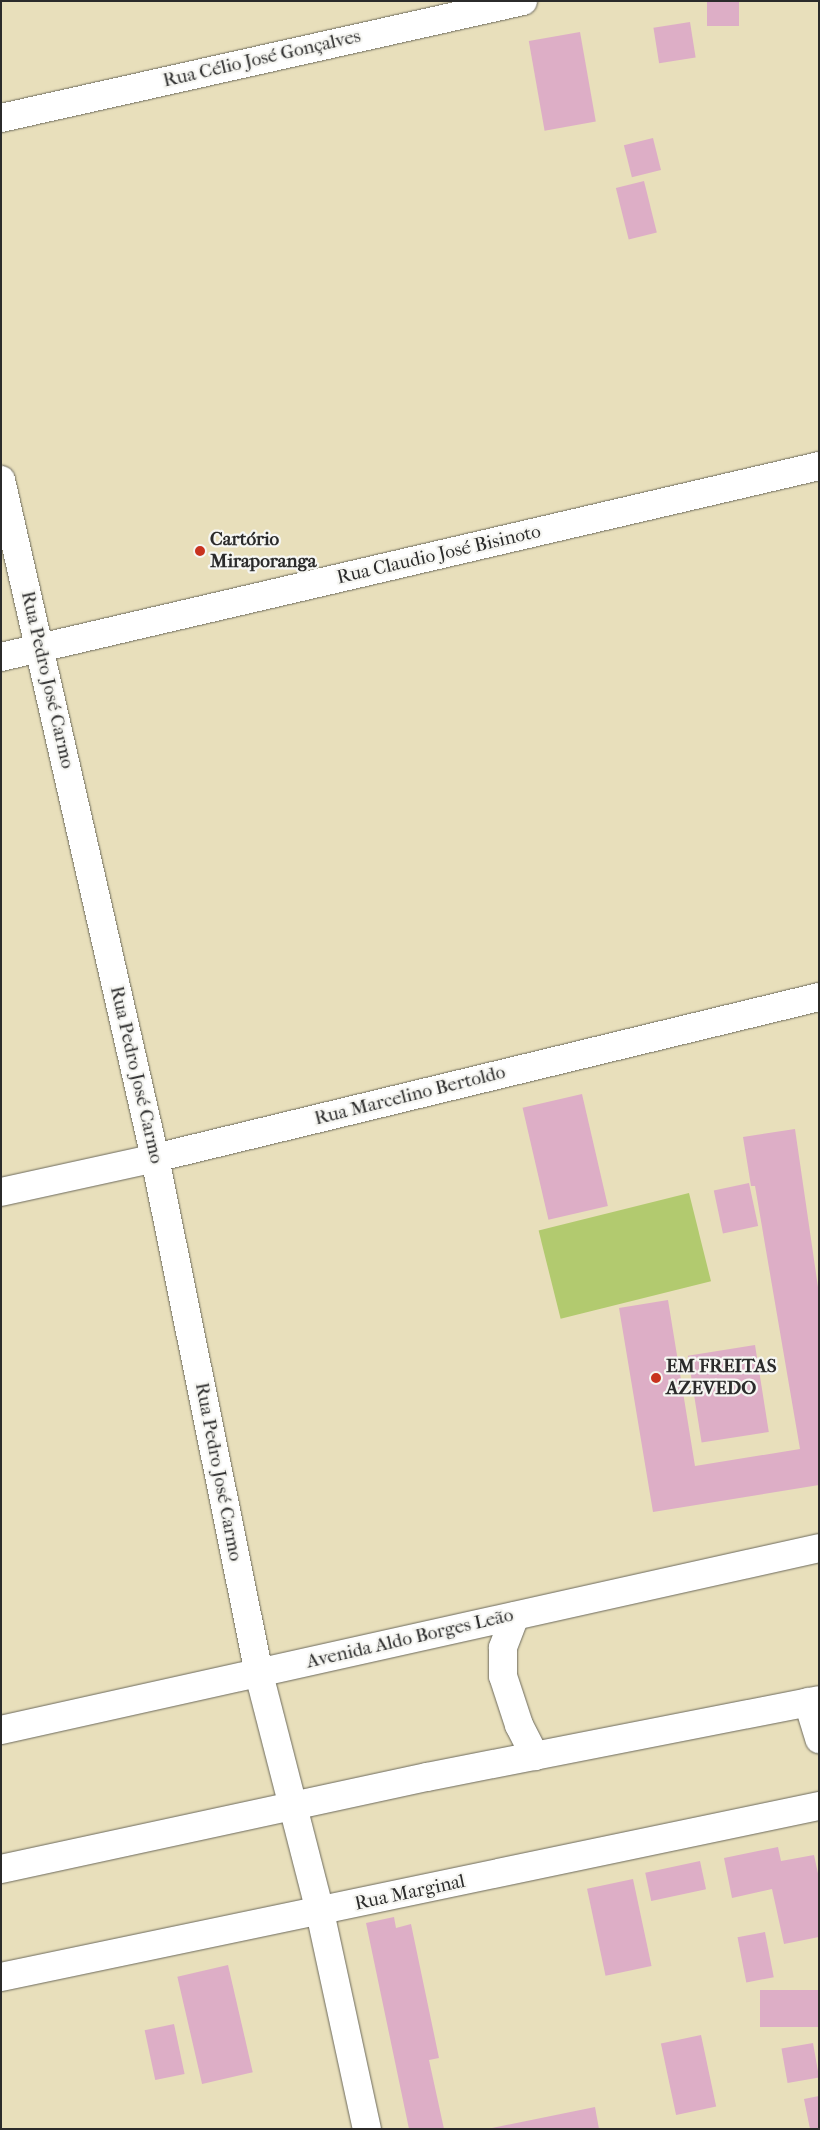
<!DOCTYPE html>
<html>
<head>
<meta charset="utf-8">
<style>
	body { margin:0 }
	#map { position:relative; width:820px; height:2130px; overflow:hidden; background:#e8dfbb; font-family:"IM FELL French Canon",serif }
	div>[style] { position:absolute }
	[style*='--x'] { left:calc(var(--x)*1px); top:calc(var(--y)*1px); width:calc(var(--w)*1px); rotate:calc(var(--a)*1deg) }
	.green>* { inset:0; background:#b2ca6f; transform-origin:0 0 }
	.building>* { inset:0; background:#ddaec6; transform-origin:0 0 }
	.roads { filter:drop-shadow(0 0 1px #6d6a5d) drop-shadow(0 0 1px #6d6a5d) }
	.minor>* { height:28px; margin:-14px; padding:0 14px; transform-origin:14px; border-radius:14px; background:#fff }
	.tertiary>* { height:28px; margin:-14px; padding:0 14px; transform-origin:14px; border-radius:14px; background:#fff }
	.dots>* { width:14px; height:14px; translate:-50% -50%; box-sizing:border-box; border:2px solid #f6f6f2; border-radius:50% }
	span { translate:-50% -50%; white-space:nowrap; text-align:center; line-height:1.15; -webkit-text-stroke:4.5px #f6f6f2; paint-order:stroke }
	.street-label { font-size:19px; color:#2b2b2b }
	.poi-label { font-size:19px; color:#2b2b2b; font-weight:700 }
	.left { translate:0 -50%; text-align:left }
	.frame { position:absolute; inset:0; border:2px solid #2b2b2b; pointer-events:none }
</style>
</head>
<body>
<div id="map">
	<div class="green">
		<i style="left:689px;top:1193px;width:91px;height:155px;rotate:76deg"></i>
	</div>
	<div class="building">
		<i style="left:707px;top:1px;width:32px;height:25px"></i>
		<i style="left:690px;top:22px;width:36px;height:37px;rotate:81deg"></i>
		<i style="left:580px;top:32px;width:91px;height:52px;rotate:80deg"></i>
		<i style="left:653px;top:138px;width:33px;height:30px;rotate:76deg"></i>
		<i style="left:644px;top:181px;width:53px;height:29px;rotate:76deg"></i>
		<i style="left:582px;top:1094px;width:115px;height:61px;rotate:77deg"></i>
		<i style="clip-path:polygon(795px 1129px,819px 1294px,819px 1485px,653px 1512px,619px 1308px,668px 1300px,695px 1466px,800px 1449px,755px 1186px,751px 1186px,743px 1137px)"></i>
		<i style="left:749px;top:1183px;width:44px;height:36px;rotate:78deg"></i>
		<i style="left:755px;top:1345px;width:88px;height:68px;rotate:81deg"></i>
		<i style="clip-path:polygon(778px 1847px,781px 1861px,814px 1855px,819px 1878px,819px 1937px,784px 1944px,772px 1889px,732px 1898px,724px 1858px)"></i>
		<i style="left:700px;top:1861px;width:29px;height:56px;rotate:78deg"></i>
		<i style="left:633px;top:1879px;width:89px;height:47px;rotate:78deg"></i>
		<i style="clip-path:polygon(394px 1917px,396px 1928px,411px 1924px,439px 2058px,429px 2060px,444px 2129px,409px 2129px,366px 1923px)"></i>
		<i style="left:765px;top:1932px;width:46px;height:28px;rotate:79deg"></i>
		<i style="left:228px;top:1965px;width:110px;height:52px;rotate:77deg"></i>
		<i style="left:819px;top:1990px;width:37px;height:59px;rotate:90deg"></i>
		<i style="left:174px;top:2024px;width:51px;height:30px;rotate:78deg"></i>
		<i style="left:701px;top:2035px;width:73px;height:41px;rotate:78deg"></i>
		<i style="left:813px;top:2043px;width:35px;height:32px;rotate:80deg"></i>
		<i style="clip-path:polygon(819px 2096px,819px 2129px,810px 2129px,804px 2099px)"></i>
		<i style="clip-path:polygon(595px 2107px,599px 2129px,492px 2129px,492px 2128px)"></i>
	</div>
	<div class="roads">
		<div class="minor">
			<i style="--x:1;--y:118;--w:535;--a:-12.63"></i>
			<i style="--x:1;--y:480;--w:695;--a:77.2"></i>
			<i style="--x:155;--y:1158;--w:526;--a:78.6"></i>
			<i style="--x:259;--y:1674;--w:246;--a:75.6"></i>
			<i style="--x:320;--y:1912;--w:222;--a:77.8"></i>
			<i style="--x:1;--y:657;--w:840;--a:-13.14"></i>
			<i style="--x:1;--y:1192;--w:158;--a:-12.4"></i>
			<i style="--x:155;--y:1158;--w:683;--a:-13.63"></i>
			<i style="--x:808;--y:1702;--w:39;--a:73"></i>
			<i style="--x:1;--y:1977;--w:836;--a:-11.81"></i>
		</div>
		<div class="tertiary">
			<i style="--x:515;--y:1616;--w:34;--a:111"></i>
			<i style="--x:503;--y:1648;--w:28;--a:90"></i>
			<i style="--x:503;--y:1676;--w:52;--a:71.9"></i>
			<i style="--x:519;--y:1725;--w:35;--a:63"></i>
			<i style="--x:1;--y:1730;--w:838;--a:-12.54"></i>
			<i style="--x:1;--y:1869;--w:436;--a:-12.2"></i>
			<i style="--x:427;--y:1777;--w:399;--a:-11.1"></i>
		</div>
	</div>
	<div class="dots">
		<i style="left:200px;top:551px;background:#c8321e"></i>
		<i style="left:656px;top:1378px;background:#c8321e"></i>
	</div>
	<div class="street-label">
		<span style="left:262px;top:59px;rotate:-13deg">Rua Célio José Gonçalves</span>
		<span style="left:439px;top:555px;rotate:-13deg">Rua Claudio José Bisinoto</span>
		<span style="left:47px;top:680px;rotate:77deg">Rua Pedro José Carmo</span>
		<span style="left:136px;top:1075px;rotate:77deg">Rua Pedro José Carmo</span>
		<span style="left:410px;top:1096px;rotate:-14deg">Rua Marcelino Bertoldo</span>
		<span style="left:218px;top:1472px;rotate:79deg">Rua Pedro José Carmo</span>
		<span style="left:410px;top:1639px;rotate:-13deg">Avenida Aldo Borges Leão</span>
		<span style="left:410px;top:1893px;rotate:-12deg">Rua Marginal</span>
	</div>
	<div class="poi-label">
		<span class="left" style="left:210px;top:551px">Cartório<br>Miraporanga</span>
		<span class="left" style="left:666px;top:1378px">EM FREITAS<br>AZEVEDO</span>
	</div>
	<div class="frame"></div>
</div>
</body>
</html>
